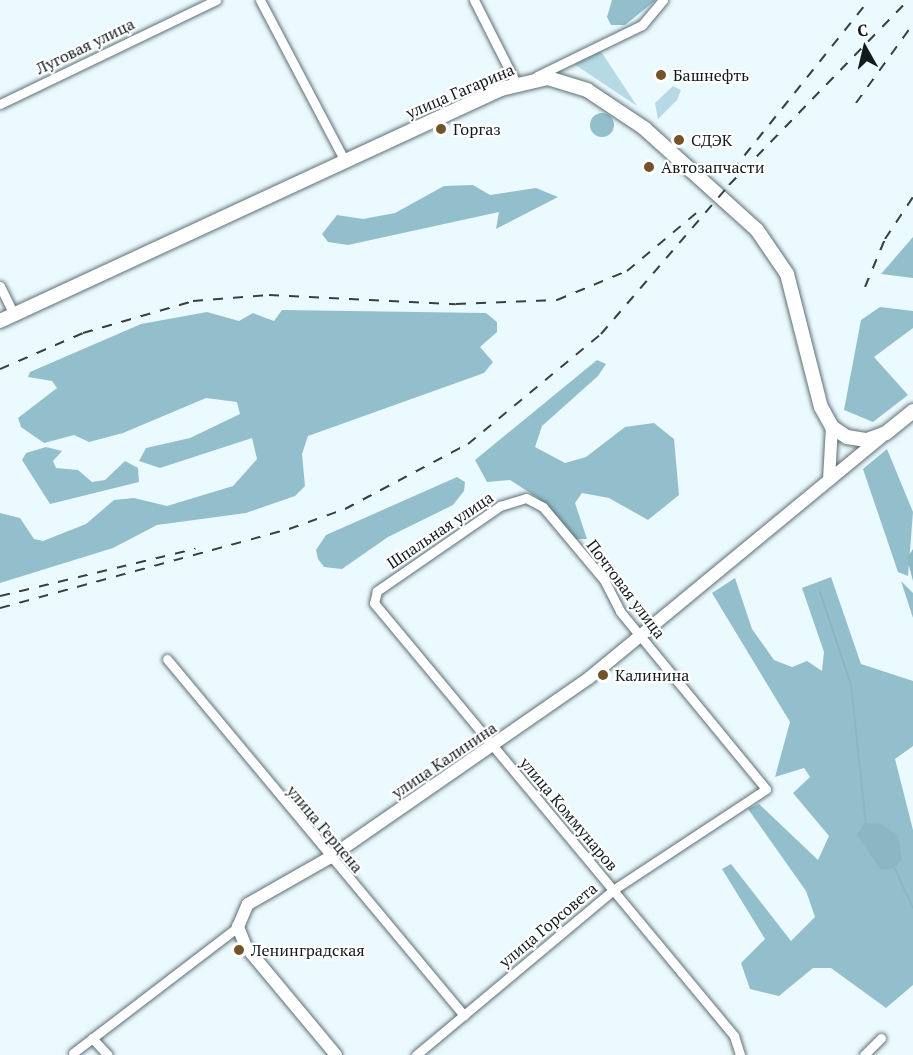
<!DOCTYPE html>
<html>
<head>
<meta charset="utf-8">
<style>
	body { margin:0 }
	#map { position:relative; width:913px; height:1055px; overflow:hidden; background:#ebfaff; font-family:"PT Serif",serif }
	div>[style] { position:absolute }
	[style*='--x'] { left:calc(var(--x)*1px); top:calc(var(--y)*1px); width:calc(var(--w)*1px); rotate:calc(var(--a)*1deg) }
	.green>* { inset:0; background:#b5d9e5 }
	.forest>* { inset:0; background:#93bfcd }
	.round { border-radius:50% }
	.water>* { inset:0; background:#8bb7c5 }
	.stream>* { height:2px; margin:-1px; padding:0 1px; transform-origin:1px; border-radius:1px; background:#8bb7c5 }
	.roads { filter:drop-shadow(0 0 2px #5e6f74) drop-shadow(0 0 2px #5e6f74) }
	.minor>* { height:9px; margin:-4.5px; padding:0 4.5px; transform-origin:4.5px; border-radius:4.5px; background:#fff }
	.tertiary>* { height:12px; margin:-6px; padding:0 6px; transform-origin:6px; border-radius:6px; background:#fff }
	.secondary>* { height:14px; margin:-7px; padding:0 7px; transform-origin:7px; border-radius:7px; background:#fff }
	.rail>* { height:2px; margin-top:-1px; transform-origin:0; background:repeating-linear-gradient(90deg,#373f42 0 10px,transparent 0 20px) }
	.dots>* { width:16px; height:16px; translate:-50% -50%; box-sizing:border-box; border:3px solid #fff; border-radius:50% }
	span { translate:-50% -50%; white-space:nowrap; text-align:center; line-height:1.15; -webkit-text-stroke:4.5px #fff; paint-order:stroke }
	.street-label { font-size:16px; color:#131a1c }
	.poi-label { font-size:16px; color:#131a1c }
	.left { translate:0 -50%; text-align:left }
	.north { position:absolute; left:835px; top:18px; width:60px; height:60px; -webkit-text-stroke:4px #fff; paint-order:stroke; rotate:352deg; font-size:16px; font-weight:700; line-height:24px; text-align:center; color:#131a1c }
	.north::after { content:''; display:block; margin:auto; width:21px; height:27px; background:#131a1c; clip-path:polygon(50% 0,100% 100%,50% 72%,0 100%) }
</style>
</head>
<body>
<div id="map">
	<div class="green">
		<i style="clip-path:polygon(596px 50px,602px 53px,637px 106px,574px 64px)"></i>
		<i style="clip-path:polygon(673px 86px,681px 90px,677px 100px,658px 119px,655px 103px)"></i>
	</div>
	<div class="forest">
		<i style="clip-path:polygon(612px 0,656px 0,625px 25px,611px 25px,607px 17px)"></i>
		<i class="round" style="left:590px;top:113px;width:24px;height:24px"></i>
		<i style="clip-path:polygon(473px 185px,490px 195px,536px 188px,558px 197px,496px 229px,499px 212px,348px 245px,328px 242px,322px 234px,337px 215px,363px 219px,395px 213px,444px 186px)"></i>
		<i style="clip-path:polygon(913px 237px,913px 278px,881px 274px)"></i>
		<i style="clip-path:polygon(880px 307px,913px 311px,913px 328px,874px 357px,908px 395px,873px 422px,844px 410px,861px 320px)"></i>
		<i style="clip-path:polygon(282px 310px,486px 313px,497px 322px,497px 332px,480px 347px,493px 362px,484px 373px,308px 436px,302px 454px,305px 486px,295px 496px,246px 513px,157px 525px,113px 548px,0 583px,0 513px,20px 518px,34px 539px,43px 541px,86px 524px,114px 500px,134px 498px,167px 506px,233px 486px,257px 459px,252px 438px,160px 468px,139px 461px,146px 448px,190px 438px,240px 414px,237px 402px,206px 398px,123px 433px,89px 442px,74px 435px,44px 443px,21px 427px,18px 418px,57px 388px,52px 381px,28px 377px,30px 372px,141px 324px,207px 312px,239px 321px,253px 313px,274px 321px)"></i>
		<i style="clip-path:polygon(597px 360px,606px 364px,598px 376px,542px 426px,535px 447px,565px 463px,586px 457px,625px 427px,654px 423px,674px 439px,679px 495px,648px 520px,609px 498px,582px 493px,575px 503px,587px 539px,573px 539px,538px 498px,510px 480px,487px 482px,475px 460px)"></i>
		<i style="clip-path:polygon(46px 447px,62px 451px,53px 461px,56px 468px,78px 470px,92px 482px,105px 480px,125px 461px,138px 468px,139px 482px,50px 504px,22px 460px,26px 453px)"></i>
		<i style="clip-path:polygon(887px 449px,913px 512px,908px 576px,898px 572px,863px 469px)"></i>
		<i style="clip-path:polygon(457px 477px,465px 482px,464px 491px,453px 505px,388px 537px,342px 569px,324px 567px,318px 559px,316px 550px,326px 535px)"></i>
		<i style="clip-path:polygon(831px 577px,861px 664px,913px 681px,913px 746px,895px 759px,913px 830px,913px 985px,886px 1008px,831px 968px,813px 968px,779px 996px,750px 989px,741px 963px,765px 939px,722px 869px,731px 864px,791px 941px,815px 917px,806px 891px,748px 809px,759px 804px,818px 860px,829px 836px,793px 793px,810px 777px,804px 768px,775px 777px,790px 722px,712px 593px,735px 578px,752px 629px,774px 660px,792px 667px,807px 661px,822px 671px,824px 652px,802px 588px)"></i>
		<i style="clip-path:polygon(901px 581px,913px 593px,913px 618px)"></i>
	</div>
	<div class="water">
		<i style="clip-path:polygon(913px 549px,913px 581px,907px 558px)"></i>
		<i style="clip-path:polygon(864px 823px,881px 824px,898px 835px,902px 859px,894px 868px,881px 870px,857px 835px)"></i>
	</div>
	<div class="stream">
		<i style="--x:820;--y:592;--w:98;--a:71.6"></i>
		<i style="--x:851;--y:685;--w:141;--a:83.9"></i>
		<i style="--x:894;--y:867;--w:45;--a:65.1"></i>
	</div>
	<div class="roads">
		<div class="minor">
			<i style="--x:260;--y:0;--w:182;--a:62.2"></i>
			<i style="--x:474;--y:0;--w:93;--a:63.2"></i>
			<i style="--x:537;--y:76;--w:117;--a:-25.9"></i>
			<i style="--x:642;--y:25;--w:33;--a:-50"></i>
			<i style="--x:0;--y:104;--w:240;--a:-25.7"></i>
			<i style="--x:0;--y:286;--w:32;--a:64"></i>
			<i style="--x:167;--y:659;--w:464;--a:50.2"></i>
			<i style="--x:92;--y:1038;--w:23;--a:47"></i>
			<i style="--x:73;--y:1053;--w:208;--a:-37.4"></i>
			<i style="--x:416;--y:1055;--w:257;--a:-39.9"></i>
			<i style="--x:613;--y:890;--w:183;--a:-33.4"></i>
			<i style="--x:766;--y:789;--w:230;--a:-129.4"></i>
			<i style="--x:620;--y:611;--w:34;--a:-117"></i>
			<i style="--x:605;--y:581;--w:97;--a:-130"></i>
			<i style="--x:543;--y:507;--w:19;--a:-152"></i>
			<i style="--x:526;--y:498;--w:27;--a:163"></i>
			<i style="--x:500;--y:506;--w:150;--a:145.4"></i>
			<i style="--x:377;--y:591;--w:12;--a:104"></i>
			<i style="--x:374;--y:603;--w:373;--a:50.2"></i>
			<i style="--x:613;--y:890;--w:190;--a:50.3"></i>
			<i style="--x:734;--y:1036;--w:20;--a:72"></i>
			<i style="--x:864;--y:1055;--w:24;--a:-45"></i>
		</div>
		<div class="tertiary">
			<i style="--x:829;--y:480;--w:53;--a:-86.8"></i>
			<i style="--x:336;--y:1055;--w:141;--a:-129.8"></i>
			<i style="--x:246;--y:947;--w:22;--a:-112"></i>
			<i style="--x:238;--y:927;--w:25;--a:-67"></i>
			<i style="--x:248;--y:904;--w:93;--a:-29.6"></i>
			<i style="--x:329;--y:858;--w:316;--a:-34.7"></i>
			<i style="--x:589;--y:678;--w:379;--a:-39.5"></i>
		</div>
		<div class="secondary">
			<i style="--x:0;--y:321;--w:552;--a:-24.85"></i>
			<i style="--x:501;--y:89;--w:48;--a:-13.2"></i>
			<i style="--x:548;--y:78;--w:41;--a:17.1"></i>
			<i style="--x:587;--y:90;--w:69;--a:33.7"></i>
			<i style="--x:644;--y:128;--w:152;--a:42.1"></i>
			<i style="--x:757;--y:230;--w:53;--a:55.7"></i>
			<i style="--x:787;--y:274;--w:137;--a:75.7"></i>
			<i style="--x:821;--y:407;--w:23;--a:61"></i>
			<i style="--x:832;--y:427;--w:18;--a:34"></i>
			<i style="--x:847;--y:437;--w:20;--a:9"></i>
			<i style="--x:867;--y:440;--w:20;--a:-20"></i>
			<i style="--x:886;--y:433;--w:35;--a:-39"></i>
		</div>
	</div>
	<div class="rail">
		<i style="--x:856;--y:103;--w:97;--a:-54.2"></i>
		<i style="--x:732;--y:171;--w:219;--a:-51.3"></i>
		<i style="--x:865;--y:287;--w:52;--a:-67.4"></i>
		<i style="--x:885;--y:239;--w:50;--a:-56.3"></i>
		<i style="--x:0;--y:369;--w:90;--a:-23.4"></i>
		<i style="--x:83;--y:333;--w:115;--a:-16.2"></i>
		<i style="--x:193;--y:301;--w:76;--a:-4.5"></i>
		<i style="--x:269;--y:295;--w:187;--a:2.8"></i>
		<i style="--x:456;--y:304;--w:101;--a:-2.3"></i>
		<i style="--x:557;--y:300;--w:76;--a:-22.5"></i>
		<i style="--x:627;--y:271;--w:95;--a:-39.9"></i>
		<i style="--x:0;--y:596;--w:201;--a:-13.6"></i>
		<i style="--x:0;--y:608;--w:300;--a:-15.3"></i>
		<i style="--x:289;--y:529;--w:59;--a:-19.7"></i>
		<i style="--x:345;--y:509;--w:139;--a:-27.9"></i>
		<i style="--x:468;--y:444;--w:173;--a:-39.6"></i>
		<i style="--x:601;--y:334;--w:196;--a:-49.3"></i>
		<i style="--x:729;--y:185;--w:257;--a:-45.9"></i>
	</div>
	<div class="dots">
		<i style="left:661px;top:75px;background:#725428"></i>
		<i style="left:441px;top:129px;background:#725428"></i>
		<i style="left:679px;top:140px;background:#725428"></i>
		<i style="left:649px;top:167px;background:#725428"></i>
		<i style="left:603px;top:675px;background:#725428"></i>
		<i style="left:239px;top:950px;background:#725428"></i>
	</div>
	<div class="street-label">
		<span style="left:85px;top:46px;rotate:-26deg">Луговая улица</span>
		<span style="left:460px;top:91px;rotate:-23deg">улица Гагарина</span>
		<span style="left:440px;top:530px;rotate:-34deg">Шпальная улица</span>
		<span style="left:626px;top:589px;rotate:53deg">Почтовая улица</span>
		<span style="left:444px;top:760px;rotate:-34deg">улица Калинина</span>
		<span style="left:569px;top:814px;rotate:50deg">улица Коммунаров</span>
		<span style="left:325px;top:829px;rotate:50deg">улица Герцена</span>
		<span style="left:548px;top:925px;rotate:-40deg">улица Горсовета</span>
	</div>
	<div class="poi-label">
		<span class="left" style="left:673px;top:75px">Башнефть</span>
		<span class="left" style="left:453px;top:129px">Горгаз</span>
		<span class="left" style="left:691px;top:140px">СДЭК</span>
		<span class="left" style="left:661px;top:167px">Автозапчасти</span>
		<span class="left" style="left:615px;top:675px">Калинина</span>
		<span class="left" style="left:251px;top:950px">Ленинградская</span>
	</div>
	<div class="north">С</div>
</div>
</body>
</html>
